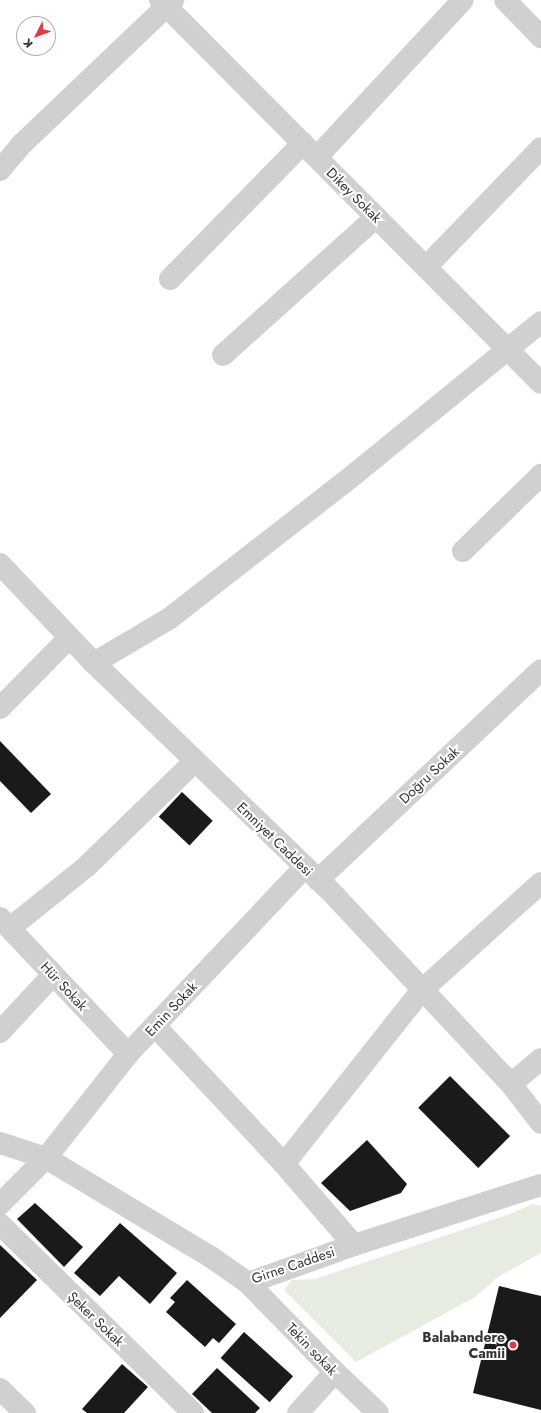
<!DOCTYPE html>
<html>
<head>
<meta charset="utf-8">
<style>
	body { margin:0 }
	#map { position:relative; width:541px; height:1413px; overflow:hidden; background:#fff; font-family:Jost,sans-serif }
	div>[style] { position:absolute }
	[style*='--x'] { left:calc(var(--x)*1px); top:calc(var(--y)*1px); width:calc(var(--w)*1px); rotate:calc(var(--a)*1deg) }
	.green>* { inset:0; background:#e6ecdf }
	.building>* { inset:0; background:#1a1a1a; transform-origin:0 0 }
	.minor>* { height:22px; margin:-11px; padding:0 11px; transform-origin:11px; border-radius:11px; background:#d0d0d0 }
	.tertiary>* { height:22px; margin:-11px; padding:0 11px; transform-origin:11px; border-radius:11px; background:#d0d0d0 }
	.dots>* { width:11px; height:11px; translate:-50% -50%; box-sizing:border-box; border:2px solid #fff; border-radius:50% }
	span { translate:-50% -50%; white-space:nowrap; text-align:center; line-height:1.15; -webkit-text-stroke:4px #fff; paint-order:stroke }
	.street-label { font-size:14px; color:#333 }
	.poi-label { font-size:14px; color:#333; font-weight:700 }
	.right { translate:-100% -50%; text-align:right }
	.north { position:absolute; left:16px; top:16px; width:40px; height:40px; box-sizing:border-box; background:#fff; border:1px solid #adadad; border-radius:50%; rotate:228deg; font-size:11px; font-weight:700; line-height:16px; text-align:center; color:#333 }
	.north::after { content:''; display:block; margin:auto; width:14px; height:18px; background:#e63946; clip-path:polygon(50% 0,100% 100%,50% 72%,0 100%) }
</style>
</head>
<body>
<div id="map">
	<div class="green">
		<i style="clip-path:polygon(533px 1204px,541px 1206px,541px 1253px,498px 1277px,475px 1297px,356px 1362px,284px 1290px,292px 1280px,315px 1279px,510px 1214px)"></i>
	</div>
	<div class="building">
		<i style="clip-path:polygon(0 741px,51px 794px,31px 813px,0 781px)"></i>
		<i style="left:182px;top:792px;width:42px;height:34px;rotate:43deg"></i>
		<i style="left:450px;top:1076px;width:85px;height:45px;rotate:45deg"></i>
		<i style="clip-path:polygon(367px 1140px,407px 1184px,401px 1193px,350px 1211px,321px 1183px)"></i>
		<i style="clip-path:polygon(35px 1203px,83px 1247px,64px 1267px,17px 1219px)"></i>
		<i style="clip-path:polygon(120px 1223px,177px 1273px,150px 1304px,119px 1276px,100px 1296px,74px 1273px)"></i>
		<i style="clip-path:polygon(0 1245px,37px 1280px,0 1318px)"></i>
		<i style="clip-path:polygon(187px 1280px,236px 1324px,219px 1343px,213px 1338px,205px 1347px,166px 1312px,175px 1302px,170px 1298px)"></i>
		<i style="clip-path:polygon(499px 1286px,541px 1296px,541px 1410px,473px 1393px)"></i>
		<i style="left:244px;top:1332px;width:66px;height:35px;rotate:42deg"></i>
		<i style="clip-path:polygon(122px 1364px,148px 1387px,124px 1413px,87px 1413px,82px 1409px)"></i>
		<i style="clip-path:polygon(217px 1368px,260px 1408px,255px 1413px,212px 1413px,192px 1394px)"></i>
	</div>
	<div class="minor">
		<i style="--x:160;--y:0;--w:540;--a:45.15"></i>
		<i style="--x:505;--y:0;--w:52;--a:45.8"></i>
		<i style="--x:317;--y:157;--w:214;--a:-47.1"></i>
		<i style="--x:0;--y:170;--w:34;--a:-50"></i>
		<i style="--x:22;--y:144;--w:209;--a:-43.6"></i>
		<i style="--x:426;--y:267;--w:165;--a:-46"></i>
		<i style="--x:170;--y:279;--w:190;--a:-45.6"></i>
		<i style="--x:223;--y:355;--w:206;--a:-42"></i>
		<i style="--x:463;--y:551;--w:109;--a:-44.3"></i>
		<i style="--x:94;--y:663;--w:88;--a:-30.6"></i>
		<i style="--x:170;--y:618;--w:236;--a:-37.9"></i>
		<i style="--x:356;--y:473;--w:239;--a:-39.2"></i>
		<i style="--x:0;--y:708;--w:98;--a:-45.4"></i>
		<i style="--x:318;--y:880;--w:306;--a:-43.3"></i>
		<i style="--x:0;--y:918;--w:187;--a:46.7"></i>
		<i style="--x:10;--y:928;--w:97;--a:-38.8"></i>
		<i style="--x:86;--y:867;--w:152;--a:-44.2"></i>
		<i style="--x:155;--y:1026;--w:189;--a:46.9"></i>
		<i style="--x:284;--y:1164;--w:107;--a:49.2"></i>
		<i style="--x:0;--y:1032;--w:78;--a:-47.1"></i>
		<i style="--x:511;--y:1084;--w:39;--a:-40"></i>
		<i style="--x:0;--y:1143;--w:48;--a:18.1"></i>
		<i style="--x:46;--y:1158;--w:192;--a:31"></i>
		<i style="--x:211;--y:1257;--w:45;--a:35.1"></i>
		<i style="--x:248;--y:1283;--w:113;--a:-19.7"></i>
		<i style="--x:354;--y:1245;--w:196;--a:-17.8"></i>
		<i style="--x:284;--y:1164;--w:222;--a:-51.6"></i>
		<i style="--x:422;--y:990;--w:160;--a:-42"></i>
		<i style="--x:0;--y:1204;--w:65;--a:-45"></i>
		<i style="--x:46;--y:1158;--w:132;--a:-51.7"></i>
		<i style="--x:128;--y:1054;--w:257;--a:-46.6"></i>
		<i style="--x:0;--y:1224;--w:270;--a:44.4"></i>
		<i style="--x:248;--y:1283;--w:124;--a:45.7"></i>
		<i style="--x:335;--y:1372;--w:59;--a:43.6"></i>
		<i style="--x:0;--y:1389;--w:35;--a:44"></i>
		<i style="--x:298;--y:1413;--w:55;--a:-47.9"></i>
	</div>
	<div class="tertiary">
		<i style="--x:0;--y:564;--w:137;--a:46.5"></i>
		<i style="--x:94;--y:663;--w:335;--a:44"></i>
		<i style="--x:335;--y:896;--w:258;--a:46.9"></i>
		<i style="--x:511;--y:1084;--w:49;--a:52.4"></i>
	</div>
	<div class="dots">
		<i style="left:513px;top:1345px;background:#e63946"></i>
	</div>
	<div class="street-label">
		<span style="left:354px;top:195px;rotate:45deg">Dikey Sokak</span>
		<span style="left:429px;top:775px;rotate:-43deg">Doğru Sokak</span>
		<span style="left:275px;top:839px;rotate:44deg">Emniyet Caddesi</span>
		<span style="left:64px;top:986px;rotate:47deg">Hür Sokak</span>
		<span style="left:171px;top:1009px;rotate:-47deg">Emin Sokak</span>
		<span style="left:293px;top:1265px;rotate:-19deg">Girne Caddesi</span>
		<span style="left:96px;top:1319px;rotate:44deg">Şeker Sokak</span>
		<span style="left:312px;top:1349px;rotate:46deg">Tekin sokak</span>
	</div>
	<div class="poi-label">
		<span class="right" style="left:505px;top:1345px">Balabandere<br>Camii</span>
	</div>
	<div class="north">K</div>
</div>
</body>
</html>
